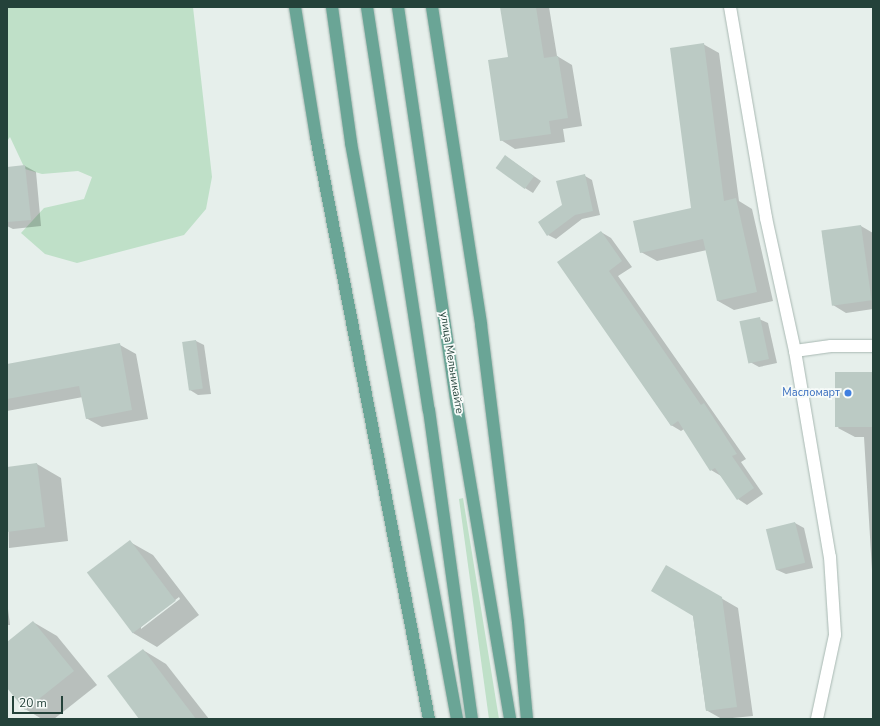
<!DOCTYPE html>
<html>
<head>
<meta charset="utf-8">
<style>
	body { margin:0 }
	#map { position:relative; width:880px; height:726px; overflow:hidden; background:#e6efeb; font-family:"Nunito Sans",sans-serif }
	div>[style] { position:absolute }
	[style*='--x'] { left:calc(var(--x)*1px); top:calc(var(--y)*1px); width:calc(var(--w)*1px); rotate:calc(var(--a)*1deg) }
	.green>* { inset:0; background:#bfe0c8 }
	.shadow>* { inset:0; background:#0003 }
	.building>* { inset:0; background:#bbcac4; transform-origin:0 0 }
	.roads { filter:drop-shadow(0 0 1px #a8b8b2) drop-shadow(0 0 1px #a8b8b2) }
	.minor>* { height:12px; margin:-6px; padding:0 6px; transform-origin:6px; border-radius:6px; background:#fff }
	.major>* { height:12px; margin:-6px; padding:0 6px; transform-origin:6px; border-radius:6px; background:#6aa596 }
	.dots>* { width:11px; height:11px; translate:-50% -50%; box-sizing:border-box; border:2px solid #f7fbf9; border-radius:50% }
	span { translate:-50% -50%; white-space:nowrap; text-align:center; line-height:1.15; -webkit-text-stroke:3.5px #f7fbf9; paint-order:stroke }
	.street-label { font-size:11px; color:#24423a }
	.shop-label { font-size:11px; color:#366cbe }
	.right { translate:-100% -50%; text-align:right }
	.frame { position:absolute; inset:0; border:8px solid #24423a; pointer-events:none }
	.scale { position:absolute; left:12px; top:696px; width:51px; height:18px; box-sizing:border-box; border:2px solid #24423a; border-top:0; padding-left:5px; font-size:12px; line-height:14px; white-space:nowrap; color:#24423a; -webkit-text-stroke:3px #f7fbf9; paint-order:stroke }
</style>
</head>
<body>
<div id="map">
	<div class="green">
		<i style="clip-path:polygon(7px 7px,193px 7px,212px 177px,206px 209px,184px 235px,77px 263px,45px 254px,21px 233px,44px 208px,84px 199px,92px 177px,78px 171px,42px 174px,25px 169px,10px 137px,7px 141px)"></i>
		<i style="clip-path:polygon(463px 498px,499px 719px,489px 719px,459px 499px)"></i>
	</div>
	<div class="shadow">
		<i style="clip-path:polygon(501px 7px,549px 7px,557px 56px,572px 65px,582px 126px,563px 129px,565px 142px,515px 149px,501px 140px,509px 58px)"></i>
		<i style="clip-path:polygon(703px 44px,719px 53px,739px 201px,752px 209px,773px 301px,734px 310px,718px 301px,707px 250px,657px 261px,641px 252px,692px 209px)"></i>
		<i style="clip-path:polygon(505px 156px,541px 181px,533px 193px,525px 188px)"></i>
		<i style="clip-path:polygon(25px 166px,36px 172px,41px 226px,13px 229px,7px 226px,7px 168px)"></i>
		<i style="clip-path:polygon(585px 176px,592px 180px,600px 215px,582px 219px,556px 239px,548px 235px,563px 205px)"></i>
		<i style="clip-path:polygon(861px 226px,873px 233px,873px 309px,846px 313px,833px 305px,822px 232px)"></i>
		<i style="clip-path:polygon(601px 232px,611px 238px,632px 267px,618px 276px,746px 459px,741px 462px,763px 494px,747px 505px,738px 499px,721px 476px,711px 470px,684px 429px,681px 431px,671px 425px,559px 262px)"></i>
		<i style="clip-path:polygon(759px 319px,768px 323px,777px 363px,759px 367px,750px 362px)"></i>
		<i style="clip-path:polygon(196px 341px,204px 345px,211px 394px,198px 395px,190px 390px)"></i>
		<i style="clip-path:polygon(120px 345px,136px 354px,148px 419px,102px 427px,86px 418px,83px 397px,7px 411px,7px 365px)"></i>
		<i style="clip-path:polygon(873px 373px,873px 587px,864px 437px,855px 437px,838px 428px)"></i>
		<i style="clip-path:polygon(37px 464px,61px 478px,68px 541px,9px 548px,7px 468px)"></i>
		<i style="clip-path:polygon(795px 523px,804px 528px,813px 568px,786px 574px,777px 570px,768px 530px)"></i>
		<i style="clip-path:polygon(evenodd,130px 542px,153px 555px,199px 615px,157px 647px,133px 633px,130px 542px,179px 597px,180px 599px,141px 629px,141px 627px,179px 597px)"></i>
		<i style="clip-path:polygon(666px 566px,738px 608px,753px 716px,722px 719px,706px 710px,693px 615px)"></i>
		<i style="clip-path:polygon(7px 601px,10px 625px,7px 625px)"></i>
		<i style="clip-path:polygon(33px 622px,57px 636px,97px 685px,54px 719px,42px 719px,25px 709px,7px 687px,7px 643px)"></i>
		<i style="clip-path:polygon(143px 650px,166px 664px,209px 719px,140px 719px)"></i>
	</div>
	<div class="building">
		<i style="clip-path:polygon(500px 7px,536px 7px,544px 58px,558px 56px,568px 118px,549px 121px,551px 134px,500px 141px,488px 60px,508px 57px)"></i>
		<i style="clip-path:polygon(704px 43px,724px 201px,736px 198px,757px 292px,717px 301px,703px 239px,640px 253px,633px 221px,691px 208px,670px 48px)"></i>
		<i style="left:505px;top:155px;width:36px;height:16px;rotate:36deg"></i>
		<i style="clip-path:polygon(25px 165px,31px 220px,7px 222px,7px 167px)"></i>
		<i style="clip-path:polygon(585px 174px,593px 211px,575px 215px,547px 236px,538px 222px,562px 205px,556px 181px)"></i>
		<i style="left:861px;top:225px;width:76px;height:40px;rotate:82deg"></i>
		<i style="clip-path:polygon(601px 231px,622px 261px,609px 271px,701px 405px,704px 403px,737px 454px,732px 456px,754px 488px,737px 500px,715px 468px,710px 471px,678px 421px,671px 426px,557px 262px)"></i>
		<i style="left:760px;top:317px;width:43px;height:21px;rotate:78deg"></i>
		<i style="left:196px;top:340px;width:49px;height:14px;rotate:82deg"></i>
		<i style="clip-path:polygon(120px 343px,132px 410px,86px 419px,79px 386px,7px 399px,7px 364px)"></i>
		<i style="left:873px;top:372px;width:55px;height:38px;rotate:90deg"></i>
		<i style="clip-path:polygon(37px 463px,45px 527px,7px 532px,7px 467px)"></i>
		<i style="left:795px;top:522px;width:42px;height:30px;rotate:76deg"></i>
		<i style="left:130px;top:540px;width:76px;height:54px;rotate:53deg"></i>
		<i style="clip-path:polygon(666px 565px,722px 597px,737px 707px,706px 711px,693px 616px,651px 591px)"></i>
		<i style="clip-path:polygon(33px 621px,74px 671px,25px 710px,7px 688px,7px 642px)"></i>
		<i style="clip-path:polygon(143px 649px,196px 719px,139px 719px,107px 676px)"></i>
	</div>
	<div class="roads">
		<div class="minor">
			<i style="--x:730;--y:7;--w:214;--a:80.3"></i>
			<i style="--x:766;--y:218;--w:136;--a:77.7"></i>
			<i style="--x:795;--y:351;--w:209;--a:80.4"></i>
			<i style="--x:830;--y:557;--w:78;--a:86.3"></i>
			<i style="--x:835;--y:635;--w:86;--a:102.1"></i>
			<i style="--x:795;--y:351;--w:36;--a:-8"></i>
			<i style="--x:831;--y:346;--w:42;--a:0"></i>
		</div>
		<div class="major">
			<i style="--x:295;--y:7;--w:132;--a:80.8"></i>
			<i style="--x:316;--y:137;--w:593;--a:79.01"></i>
			<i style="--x:332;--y:7;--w:137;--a:82"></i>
			<i style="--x:351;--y:143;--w:586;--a:79.57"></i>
			<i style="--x:367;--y:7;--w:408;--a:81.3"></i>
			<i style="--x:429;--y:410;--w:312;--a:82.1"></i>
			<i style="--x:398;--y:7;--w:402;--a:81.6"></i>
			<i style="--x:457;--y:405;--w:318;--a:80.4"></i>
			<i style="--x:432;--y:7;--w:322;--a:81.2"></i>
			<i style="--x:481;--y:325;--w:299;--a:82.9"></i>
			<i style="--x:518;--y:622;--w:97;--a:84.7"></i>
		</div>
	</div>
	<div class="dots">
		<i style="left:848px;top:393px;background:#3f7fe0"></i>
	</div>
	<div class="street-label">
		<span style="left:451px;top:363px;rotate:81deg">улица Мельникайте</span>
	</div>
	<div class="shop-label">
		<span class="right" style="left:840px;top:393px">Масломарт</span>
	</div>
	<div class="frame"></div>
	<div class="scale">20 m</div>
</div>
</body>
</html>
